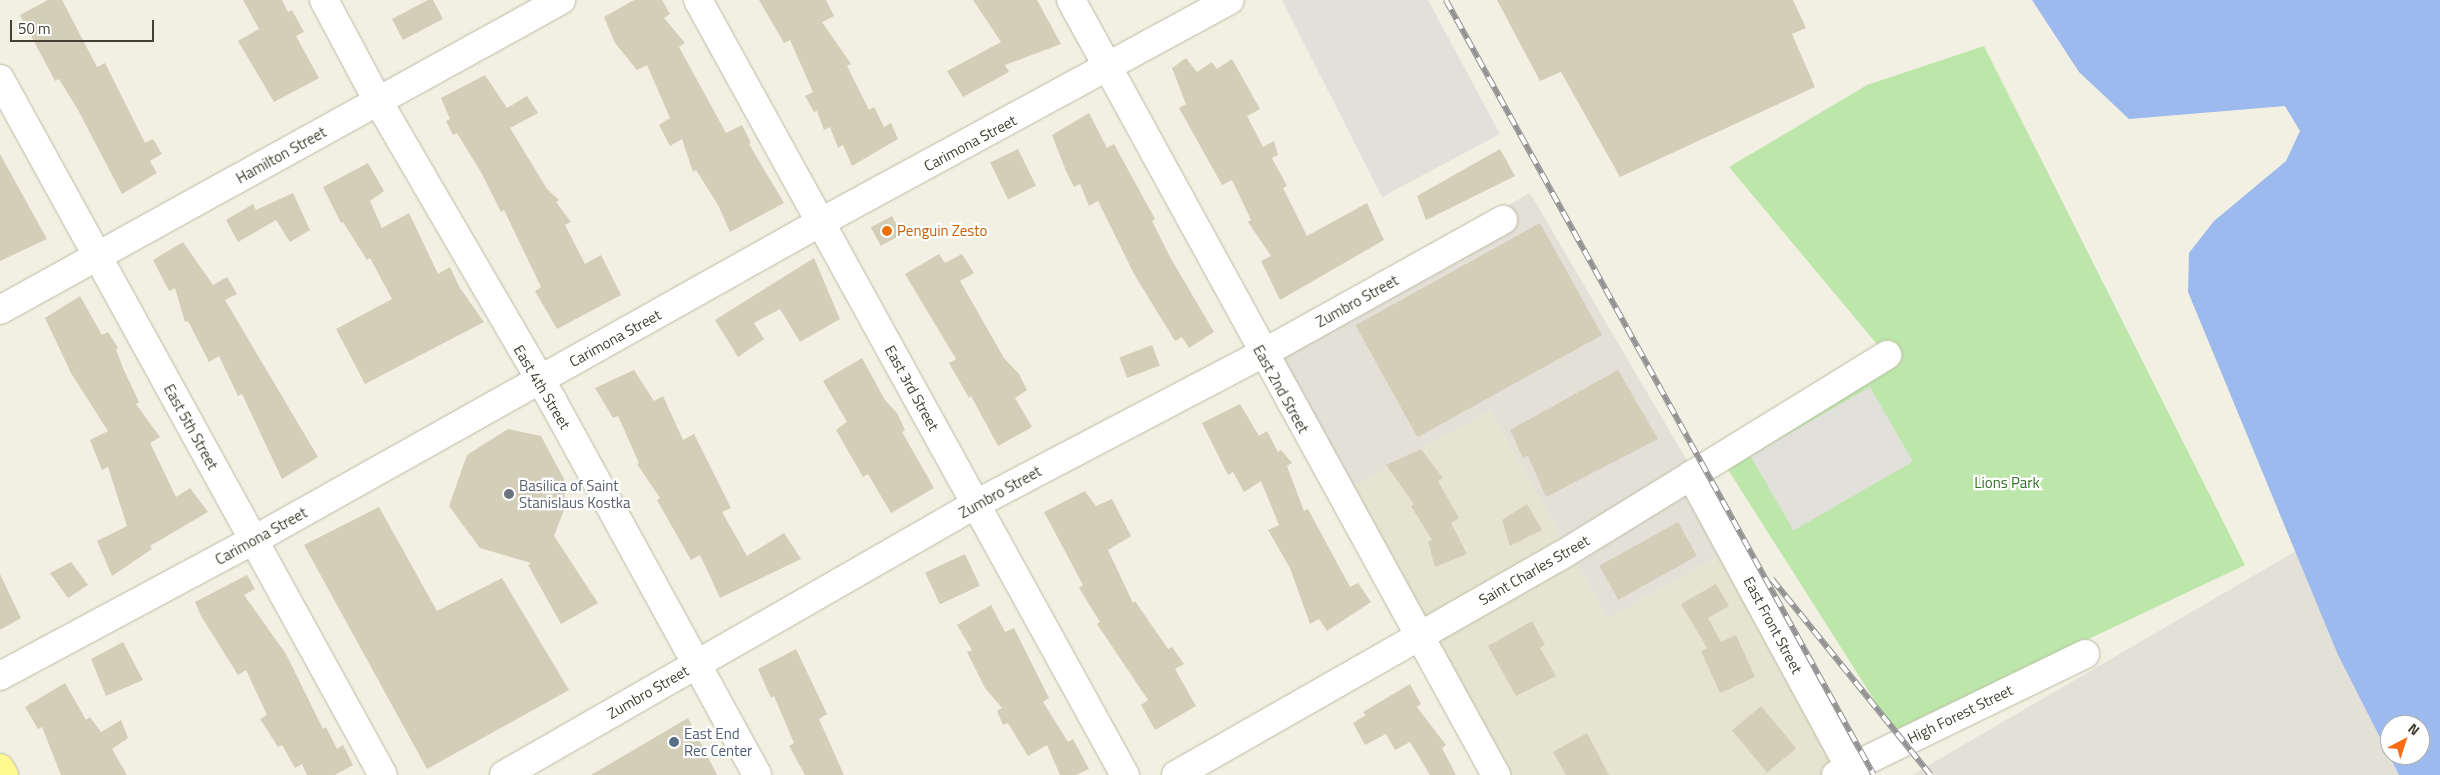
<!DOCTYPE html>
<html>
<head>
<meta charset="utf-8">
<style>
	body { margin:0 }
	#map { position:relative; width:2440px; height:775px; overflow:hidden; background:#f1f0e2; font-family:"Titillium Web",sans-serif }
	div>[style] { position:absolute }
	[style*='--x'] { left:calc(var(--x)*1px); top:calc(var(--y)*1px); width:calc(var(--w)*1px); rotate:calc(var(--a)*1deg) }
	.residential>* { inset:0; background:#e5e4d0 }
	.industrial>* { inset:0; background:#e3e0d7 }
	.green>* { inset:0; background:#bde6aa }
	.parking>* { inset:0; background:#e1e0db; transform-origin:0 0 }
	.water>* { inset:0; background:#9dbaef }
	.building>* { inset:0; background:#d3ceb8; transform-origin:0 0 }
	.roads { filter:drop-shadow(0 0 1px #bcbaa5) drop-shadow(0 0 1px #bcbaa5) }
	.minor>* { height:28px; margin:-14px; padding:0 14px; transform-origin:14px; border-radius:14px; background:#fff }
	.major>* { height:28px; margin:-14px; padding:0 14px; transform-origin:14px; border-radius:14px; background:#fef98e }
	.rail>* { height:5.5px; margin-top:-2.75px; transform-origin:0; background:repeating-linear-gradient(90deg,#fff 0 11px,#939393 0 22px); box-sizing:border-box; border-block:1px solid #939393 }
	.dots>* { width:14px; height:14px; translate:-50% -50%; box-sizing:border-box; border:2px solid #fff; border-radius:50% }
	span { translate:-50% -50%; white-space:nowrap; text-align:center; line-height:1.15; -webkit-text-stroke:4.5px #fff; paint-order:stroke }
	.street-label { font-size:15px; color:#424033 }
	.food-label { font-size:15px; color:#c56008 }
	.left { translate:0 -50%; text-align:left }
	.park-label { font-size:15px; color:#327327 }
	.worship-label { font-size:15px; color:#5b616d }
	.service-label { font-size:15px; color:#4e5e75 }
	.north { position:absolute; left:2380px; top:715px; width:50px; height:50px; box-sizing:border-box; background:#fff; border:1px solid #b3b3ad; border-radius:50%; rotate:40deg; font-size:14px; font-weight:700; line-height:20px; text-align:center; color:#424033 }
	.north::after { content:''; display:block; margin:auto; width:18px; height:22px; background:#fa6c11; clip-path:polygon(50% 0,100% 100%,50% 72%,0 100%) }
	.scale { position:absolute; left:10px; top:20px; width:144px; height:22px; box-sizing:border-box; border:2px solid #424033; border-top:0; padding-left:6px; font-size:15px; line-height:18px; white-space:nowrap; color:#424033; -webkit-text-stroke:4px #fff; paint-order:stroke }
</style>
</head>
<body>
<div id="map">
	<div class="residential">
		<i style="clip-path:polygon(1490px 411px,1608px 618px,1737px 546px,1865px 775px,1509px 775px,1350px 488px)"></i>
	</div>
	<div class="industrial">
		<i style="clip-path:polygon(1530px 193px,1737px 546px,1608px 618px,1490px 411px,1350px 488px,1269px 338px)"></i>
		<i style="clip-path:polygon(2296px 551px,2338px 655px,2399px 775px,1912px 775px)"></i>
	</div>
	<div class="green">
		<i style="clip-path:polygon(1984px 46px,2245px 565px,1894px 731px,1720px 457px,1886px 355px,1729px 167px,1867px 85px)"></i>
	</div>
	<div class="parking">
		<i style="clip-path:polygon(1282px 0,1428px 0,1500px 134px,1382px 197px)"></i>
		<i style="left:1870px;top:387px;width:86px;height:138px;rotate:60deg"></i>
	</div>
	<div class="water">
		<i style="clip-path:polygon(evenodd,2032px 0,2440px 0,2440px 775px,2399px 775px,2338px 655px,2188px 292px,2189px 253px,2214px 221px,2286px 161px,2300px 131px,2285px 106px,2129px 119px,2079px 72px,2032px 0,2390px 725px,2420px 725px,2420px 755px,2390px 755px,2390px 725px)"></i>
	</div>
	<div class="building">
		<i style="clip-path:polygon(48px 0,62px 0,97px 67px,105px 63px,145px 143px,153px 139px,162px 154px,150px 161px,157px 173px,122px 194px,78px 110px,59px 79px,55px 81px,20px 15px)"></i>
		<i style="clip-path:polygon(243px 0,282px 0,288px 12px,292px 10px,304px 32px,296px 36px,319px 78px,274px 102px,238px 41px,259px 29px)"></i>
		<i style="clip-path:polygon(428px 0,433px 0,443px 19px,403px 40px,392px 19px)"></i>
		<i style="clip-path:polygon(634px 0,662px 0,670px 14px,664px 18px,685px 43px,679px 47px,726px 133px,742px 125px,751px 143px,749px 144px,784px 203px,730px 232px,718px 205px,696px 170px,693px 172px,682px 139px,670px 146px,659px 125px,670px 118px,647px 65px,637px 70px,615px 43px,604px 17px)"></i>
		<i style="clip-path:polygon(759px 0,826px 0,834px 16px,822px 22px,851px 64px,847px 66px,869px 110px,874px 107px,884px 127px,891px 123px,898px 139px,852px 166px,843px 145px,838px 148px,830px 127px,824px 130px,817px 111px,814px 112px,805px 96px,813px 92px,790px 40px,784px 43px)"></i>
		<i style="clip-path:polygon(973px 0,1037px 0,1061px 44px,1005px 65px,1009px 72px,963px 97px,947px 71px,1001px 42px)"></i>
		<i style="clip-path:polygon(1497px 0,1793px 0,1806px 28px,1792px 34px,1815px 87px,1620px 177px,1561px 72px,1540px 81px)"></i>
		<i style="clip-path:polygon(1186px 58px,1197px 72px,1212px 62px,1217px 69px,1232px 59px,1260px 109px,1247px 116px,1263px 147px,1274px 141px,1278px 155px,1272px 158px,1287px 186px,1283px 188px,1307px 236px,1367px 203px,1384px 240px,1280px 300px,1261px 261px,1271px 256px,1248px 222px,1251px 220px,1232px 180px,1222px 185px,1179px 108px,1186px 104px,1172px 68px)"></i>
		<i style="clip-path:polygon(485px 75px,507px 108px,527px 96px,538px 113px,510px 128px,547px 189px,559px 200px,556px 202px,571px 222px,565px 225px,585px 264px,601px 255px,621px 295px,557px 329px,535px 291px,541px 287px,504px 210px,501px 212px,482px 174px,457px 133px,453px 135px,446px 121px,450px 119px,441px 98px)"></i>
		<i style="clip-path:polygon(1089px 113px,1107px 148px,1114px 144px,1155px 219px,1152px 221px,1170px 257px,1214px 332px,1189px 348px,1182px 337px,1175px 341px,1134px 274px,1098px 201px,1089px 206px,1080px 184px,1074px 187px,1066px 171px,1052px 135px)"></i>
		<i style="left:1018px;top:149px;width:41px;height:31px;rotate:64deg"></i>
		<i style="clip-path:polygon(1500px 149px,1515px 176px,1426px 220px,1417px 196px)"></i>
		<i style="clip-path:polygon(0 154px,47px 239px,0 261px)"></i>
		<i style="clip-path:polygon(368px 163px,384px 191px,370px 201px,382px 228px,409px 213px,438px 274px,450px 267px,460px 288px,484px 322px,365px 384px,336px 329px,392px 299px,370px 258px,367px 260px,343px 222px,341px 223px,323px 187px)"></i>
		<i style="clip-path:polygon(293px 193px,310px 230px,290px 242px,276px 220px,238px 242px,226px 220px,253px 204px,256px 210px)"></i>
		<i style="left:892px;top:216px;width:21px;height:24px;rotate:62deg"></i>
		<i style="left:1540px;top:223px;width:128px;height:211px;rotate:61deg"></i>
		<i style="clip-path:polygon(183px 242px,213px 285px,227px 277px,237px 294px,225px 300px,318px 457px,282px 479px,242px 394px,238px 396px,219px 356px,209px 362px,188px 321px,185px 322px,175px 288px,169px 291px,153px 260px)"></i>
		<i style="clip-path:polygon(939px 254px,945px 263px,962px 254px,974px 273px,960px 281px,1004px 358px,1019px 374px,1027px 390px,1015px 398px,1032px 427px,998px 446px,971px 396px,969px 398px,949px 363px,956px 359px,905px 274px)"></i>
		<i style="clip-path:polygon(814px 258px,840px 319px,800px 342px,780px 309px,754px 323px,764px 339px,738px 357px,715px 320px)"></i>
		<i style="clip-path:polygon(80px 296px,102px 335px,108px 332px,118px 348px,116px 349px,123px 368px,139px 402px,136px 404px,160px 437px,150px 443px,176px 497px,190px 488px,208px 512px,150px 546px,152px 549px,112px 576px,97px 541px,127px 526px,108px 467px,102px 470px,90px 440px,108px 431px,71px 373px,45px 318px)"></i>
		<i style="left:1152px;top:345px;width:22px;height:35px;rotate:69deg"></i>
		<i style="clip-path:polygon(862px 358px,885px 400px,897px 413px,905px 430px,902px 432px,934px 488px,891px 513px,868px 474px,863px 477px,836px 430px,847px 422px,823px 381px)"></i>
		<i style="clip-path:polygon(634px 370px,654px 401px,663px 396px,683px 440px,694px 434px,731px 508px,722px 512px,747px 556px,784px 533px,801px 559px,720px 598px,700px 555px,691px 560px,657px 500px,660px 498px,637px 464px,639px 463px,618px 416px,613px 418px,595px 388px)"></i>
		<i style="clip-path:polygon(1618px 370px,1658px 439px,1546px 497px,1528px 456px,1523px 458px,1510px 430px)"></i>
		<i style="clip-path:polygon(1240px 404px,1259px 436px,1267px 431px,1278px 452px,1281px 450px,1292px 463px,1287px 466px,1304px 511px,1308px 509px,1350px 587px,1358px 583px,1371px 602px,1327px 631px,1319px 619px,1310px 624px,1290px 568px,1268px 530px,1279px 525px,1261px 481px,1244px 492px,1233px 472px,1228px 475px,1202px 423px)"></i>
		<i style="clip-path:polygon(508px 429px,541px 436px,565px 481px,564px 510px,554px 536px,598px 603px,561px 624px,528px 565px,531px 563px,480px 548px,449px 506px,467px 455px)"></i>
		<i style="clip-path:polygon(1421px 449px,1443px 478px,1438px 481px,1459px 518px,1451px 523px,1467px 554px,1435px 567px,1428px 542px,1432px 540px,1411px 506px,1414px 504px,1386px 465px)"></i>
		<i style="clip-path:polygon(1085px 491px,1096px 506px,1112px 499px,1131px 536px,1108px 550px,1133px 603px,1135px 601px,1168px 649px,1172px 647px,1184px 664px,1175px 669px,1196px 706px,1155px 730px,1141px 705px,1148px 700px,1097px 624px,1100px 622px,1079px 588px,1083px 585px,1044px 512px)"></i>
		<i style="clip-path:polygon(1527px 504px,1542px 530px,1510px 546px,1502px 520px)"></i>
		<i style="clip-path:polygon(379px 507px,437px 611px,502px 578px,569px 690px,427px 769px,304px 545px)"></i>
		<i style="left:1678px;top:522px;width:39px;height:90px;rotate:61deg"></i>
		<i style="left:965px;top:554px;width:35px;height:44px;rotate:65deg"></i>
		<i style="clip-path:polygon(71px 562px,88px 585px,68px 598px,50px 573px)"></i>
		<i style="clip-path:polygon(0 574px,21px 618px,0 630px)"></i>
		<i style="clip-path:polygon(247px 575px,255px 589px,244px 595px,286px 654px,323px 729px,326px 727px,337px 749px,343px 745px,353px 765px,335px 775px,307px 775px,302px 764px,295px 768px,282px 745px,278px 747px,260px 719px,267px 715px,246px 670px,238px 675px,201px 616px,195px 602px)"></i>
		<i style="clip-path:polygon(1716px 584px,1729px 606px,1708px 618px,1721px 642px,1736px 635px,1755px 677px,1720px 693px,1701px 651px,1707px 648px,1681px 604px)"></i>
		<i style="clip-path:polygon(991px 605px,1005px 632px,1014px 628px,1049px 698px,1043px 702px,1068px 742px,1073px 739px,1089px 769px,1076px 775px,1060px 775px,1047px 745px,1028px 756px,1008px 723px,1003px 725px,997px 711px,1002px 708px,985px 688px,967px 652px,972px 650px,957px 625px)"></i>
		<i style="clip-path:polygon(1532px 621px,1545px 645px,1540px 648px,1556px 676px,1516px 696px,1488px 646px)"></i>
		<i style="clip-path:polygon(123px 642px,143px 680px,106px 696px,91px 659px)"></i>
		<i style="clip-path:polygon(796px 649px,827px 714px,819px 719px,844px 775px,805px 775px,789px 746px,794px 743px,774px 696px,771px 698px,758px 669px)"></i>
		<i style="clip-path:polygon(65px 683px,86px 720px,90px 717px,101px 732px,121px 720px,128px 738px,112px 749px,127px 775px,61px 775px,42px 727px,38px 729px,25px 707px)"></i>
		<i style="clip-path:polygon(1410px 684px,1421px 704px,1417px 707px,1446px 745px,1442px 748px,1456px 775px,1430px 775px,1410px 742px,1395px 750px,1386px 734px,1365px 745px,1353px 723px,1366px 715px,1363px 712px)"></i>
		<i style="left:1761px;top:706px;width:55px;height:38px;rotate:50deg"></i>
		<i style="clip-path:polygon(688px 718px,717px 775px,591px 775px)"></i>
		<i style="clip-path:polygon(1587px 733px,1609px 775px,1566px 775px,1553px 752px)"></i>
	</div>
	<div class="roads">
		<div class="minor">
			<i style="--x:324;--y:0;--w:115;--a:61.9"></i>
			<i style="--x:378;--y:101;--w:346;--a:59.8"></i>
			<i style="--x:552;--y:400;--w:427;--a:61.3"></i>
			<i style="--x:698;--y:0;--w:885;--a:61.15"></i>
			<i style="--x:1071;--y:0;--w:884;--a:61.26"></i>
			<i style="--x:0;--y:79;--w:794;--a:61.18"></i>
			<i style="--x:0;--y:310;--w:641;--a:-28.92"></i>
			<i style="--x:1691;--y:475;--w:341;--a:61.5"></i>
			<i style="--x:0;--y:676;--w:288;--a:-28.2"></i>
			<i style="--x:254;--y:540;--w:650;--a:-29.29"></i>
			<i style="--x:821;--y:222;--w:465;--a:-28.5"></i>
			<i style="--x:504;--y:775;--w:544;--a:-29.86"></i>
			<i style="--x:976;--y:504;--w:323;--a:-27.7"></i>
			<i style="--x:1262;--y:354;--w:276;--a:-29.1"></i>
			<i style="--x:1176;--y:775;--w:444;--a:-29.7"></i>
			<i style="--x:1562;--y:555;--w:382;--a:-31.6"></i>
			<i style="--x:1836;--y:775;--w:277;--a:-25.9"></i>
		</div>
		<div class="major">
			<i style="--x:0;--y:768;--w:8;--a:60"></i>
		</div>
	</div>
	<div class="rail">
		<i style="--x:1446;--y:0;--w:885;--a:61.09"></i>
		<i style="--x:1772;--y:579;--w:252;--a:51"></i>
	</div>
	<div class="dots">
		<i style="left:887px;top:231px;background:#e8710a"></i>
		<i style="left:509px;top:494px;background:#6b7280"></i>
		<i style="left:674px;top:742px;background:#5c6f8a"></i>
	</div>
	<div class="street-label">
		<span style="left:970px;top:143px;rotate:-28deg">Carimona Street</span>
		<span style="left:281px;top:155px;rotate:-29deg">Hamilton Street</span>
		<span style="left:1357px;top:301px;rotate:-29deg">Zumbro Street</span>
		<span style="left:615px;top:338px;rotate:-29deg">Carimona Street</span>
		<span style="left:542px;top:387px;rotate:59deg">East 4th Street</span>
		<span style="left:912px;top:388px;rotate:61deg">East 3rd Street</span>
		<span style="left:1281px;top:389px;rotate:61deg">East 2nd Street</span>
		<span style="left:191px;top:427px;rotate:61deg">East 5th Street</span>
		<span style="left:1000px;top:492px;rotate:-29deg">Zumbro Street</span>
		<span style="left:261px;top:536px;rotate:-29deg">Carimona Street</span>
		<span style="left:1534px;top:570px;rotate:-30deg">Saint Charles Street</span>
		<span style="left:1773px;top:625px;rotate:62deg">East Front Street</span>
		<span style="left:648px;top:692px;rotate:-30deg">Zumbro Street</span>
		<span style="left:1960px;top:714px;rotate:-26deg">High Forest Street</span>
	</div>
	<div class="food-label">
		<span class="left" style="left:897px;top:231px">Penguin Zesto</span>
	</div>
	<div class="park-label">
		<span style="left:2007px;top:483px">Lions Park</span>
	</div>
	<div class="worship-label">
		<span class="left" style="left:519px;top:494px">Basilica of Saint<br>Stanislaus Kostka</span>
	</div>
	<div class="service-label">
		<span class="left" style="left:684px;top:742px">East End<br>Rec Center</span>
	</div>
	<div class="north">N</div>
	<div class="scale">50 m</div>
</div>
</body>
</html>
